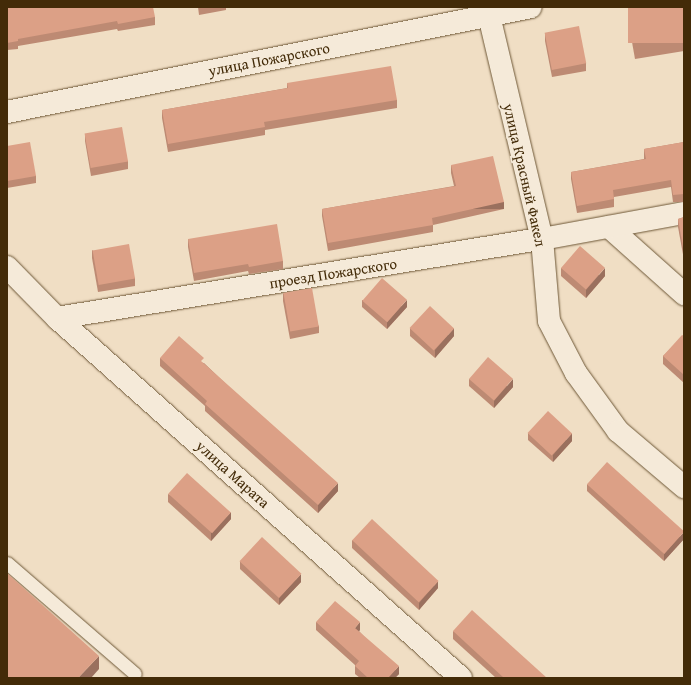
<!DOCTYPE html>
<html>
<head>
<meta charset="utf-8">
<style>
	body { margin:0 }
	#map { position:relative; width:691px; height:685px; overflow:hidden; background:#f0dec4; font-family:"Gentium Book Plus",serif }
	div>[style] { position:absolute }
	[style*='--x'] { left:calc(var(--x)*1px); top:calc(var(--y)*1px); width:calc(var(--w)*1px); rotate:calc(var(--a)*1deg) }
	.roads { filter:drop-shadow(0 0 1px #6e5837) drop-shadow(0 0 1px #6e5837) }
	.service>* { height:13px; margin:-6.5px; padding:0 6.5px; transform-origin:6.5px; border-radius:6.5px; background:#f5ead9 }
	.minor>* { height:22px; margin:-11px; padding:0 11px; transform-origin:11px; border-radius:11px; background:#f5ead9 }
	.wall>* { inset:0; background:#bd8a73 }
	.shaded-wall>* { inset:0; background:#9a705e; transform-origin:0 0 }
	.building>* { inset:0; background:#dca086; transform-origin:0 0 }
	span { translate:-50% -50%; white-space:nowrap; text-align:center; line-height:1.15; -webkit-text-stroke:3.5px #f5ead9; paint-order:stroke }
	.street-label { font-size:15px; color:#432b08 }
	.frame { position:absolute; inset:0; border:8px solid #432b08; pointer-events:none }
</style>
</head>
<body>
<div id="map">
	<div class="roads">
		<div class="service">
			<i style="--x:7;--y:563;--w:169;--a:40.9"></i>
		</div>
		<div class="minor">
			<i style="--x:487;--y:7;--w:238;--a:76.7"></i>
			<i style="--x:542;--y:239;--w:82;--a:85.1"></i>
			<i style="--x:549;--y:321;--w:59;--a:62.6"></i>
			<i style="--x:576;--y:373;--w:72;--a:54.1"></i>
			<i style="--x:618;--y:431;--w:87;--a:40.3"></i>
			<i style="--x:7;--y:112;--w:534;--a:-11.33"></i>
			<i style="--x:609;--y:227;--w:101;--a:41.8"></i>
			<i style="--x:7;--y:267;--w:71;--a:45.6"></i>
			<i style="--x:57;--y:318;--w:541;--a:41.7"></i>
			<i style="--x:57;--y:318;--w:491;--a:-9.3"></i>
			<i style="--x:542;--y:239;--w:144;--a:-10.4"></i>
		</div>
	</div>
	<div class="wall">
		<i style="clip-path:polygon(198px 7px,226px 7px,226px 10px,199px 15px)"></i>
		<i style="clip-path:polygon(7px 8px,155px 17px,155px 25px,118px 31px,117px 29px,18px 46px,18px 49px,7px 50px)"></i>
		<i style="clip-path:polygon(684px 8px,684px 51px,635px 59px,629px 25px,629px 18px)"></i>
		<i style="clip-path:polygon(545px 33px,586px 63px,586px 71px,552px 77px,545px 41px)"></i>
		<i style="clip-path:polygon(287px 83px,397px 100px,397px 108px,265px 130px,265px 135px,168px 152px,162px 118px,162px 110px,287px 88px)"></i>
		<i style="clip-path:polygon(85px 134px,128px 161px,128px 169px,91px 176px,85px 141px)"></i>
		<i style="clip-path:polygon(684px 142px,684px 202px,673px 202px,671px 187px,614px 197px,614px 207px,577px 213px,571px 179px,571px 172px,644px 159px,644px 149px)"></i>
		<i style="clip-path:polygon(7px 146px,36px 176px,36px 183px,7px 188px)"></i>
		<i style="clip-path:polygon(451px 165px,504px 209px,433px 225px,433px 232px,328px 251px,322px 216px,322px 209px,454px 186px,451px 173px)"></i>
		<i style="clip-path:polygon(684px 217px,684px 260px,678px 227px,678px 219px)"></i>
		<i style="clip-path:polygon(188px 239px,283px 261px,283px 269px,249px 274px,248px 271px,194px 281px,188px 247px)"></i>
		<i style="clip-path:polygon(92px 250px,135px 278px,135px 286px,98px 292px,92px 258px)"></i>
		<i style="clip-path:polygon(561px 268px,605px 276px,586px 298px,561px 276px)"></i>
		<i style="clip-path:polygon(283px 293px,319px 326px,319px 333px,290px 339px,283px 301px)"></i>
		<i style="clip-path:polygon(362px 300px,407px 307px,387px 329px,362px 307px)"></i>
		<i style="clip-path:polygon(410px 328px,454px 336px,435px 358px,410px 336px)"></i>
		<i style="clip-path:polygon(684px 336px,684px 383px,663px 364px,663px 356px)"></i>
		<i style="clip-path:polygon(160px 358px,204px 363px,338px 491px,318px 513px,205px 411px,205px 406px,160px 366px)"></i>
		<i style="clip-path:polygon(469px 379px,513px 387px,494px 408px,469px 386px)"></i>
		<i style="clip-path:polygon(528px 433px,572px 441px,553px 462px,528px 440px)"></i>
		<i style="clip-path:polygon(587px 484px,684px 539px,664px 561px,587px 491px)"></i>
		<i style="clip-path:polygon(168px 494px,231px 519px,211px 541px,168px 502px)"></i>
		<i style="clip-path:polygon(352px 540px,438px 588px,419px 610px,352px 548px)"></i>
		<i style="clip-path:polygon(240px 561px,301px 582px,279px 605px,240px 569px)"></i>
		<i style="clip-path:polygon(316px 622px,360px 630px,359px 631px,399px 674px,395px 678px,360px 678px,355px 674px,355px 665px,316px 630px)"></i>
		<i style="clip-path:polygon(453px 631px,547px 678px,496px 678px,453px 639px)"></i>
	</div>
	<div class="shaded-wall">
		<i style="left:504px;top:202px;width:7px;height:74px;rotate:90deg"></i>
		<i style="clip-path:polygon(605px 268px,605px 276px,586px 298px,586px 290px)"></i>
		<i style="clip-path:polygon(407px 300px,407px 307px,387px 329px,387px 322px)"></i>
		<i style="clip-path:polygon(454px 328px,454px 336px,435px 358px,435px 350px)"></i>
		<i style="clip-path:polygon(513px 379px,513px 387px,494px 408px,494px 401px)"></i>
		<i style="clip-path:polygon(572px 433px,572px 441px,553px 462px,553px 455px)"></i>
		<i style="clip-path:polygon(338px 483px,338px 491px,318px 513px,318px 505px)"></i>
		<i style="clip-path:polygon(231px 512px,231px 519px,211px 541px,211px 533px)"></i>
		<i style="clip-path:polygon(684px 532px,684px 539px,664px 561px,664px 554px)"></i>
		<i style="clip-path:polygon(301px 574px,301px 582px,279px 605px,279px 598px)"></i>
		<i style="clip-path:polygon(438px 581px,438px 588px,419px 610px,419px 603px)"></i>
		<i style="clip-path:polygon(360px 622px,360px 630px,355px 635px,355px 628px)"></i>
		<i style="clip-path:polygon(99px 656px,99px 669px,91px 678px,78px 678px)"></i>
		<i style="clip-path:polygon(399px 666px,399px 674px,395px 678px,388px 678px)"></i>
	</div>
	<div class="building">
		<i style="clip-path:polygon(11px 7px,153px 7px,155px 17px,118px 24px,117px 21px,18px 39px,18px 41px,7px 43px,7px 8px)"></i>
		<i style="left:684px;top:8px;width:35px;height:56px;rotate:90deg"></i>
		<i style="left:579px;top:26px;width:38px;height:35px;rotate:79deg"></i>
		<i style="clip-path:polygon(391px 66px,397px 100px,264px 122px,265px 127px,168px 144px,162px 110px,288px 88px,287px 83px)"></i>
		<i style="left:122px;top:127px;width:35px;height:38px;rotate:80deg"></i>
		<i style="clip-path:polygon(30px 142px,36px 176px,7px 181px,7px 146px)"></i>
		<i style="clip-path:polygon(684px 142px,684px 194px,673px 195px,671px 180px,613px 190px,614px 199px,577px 206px,571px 172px,646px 159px,644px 149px)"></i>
		<i style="clip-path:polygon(493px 156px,504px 202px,432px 218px,433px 225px,328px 243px,322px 209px,456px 186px,451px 165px)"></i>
		<i style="clip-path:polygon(684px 217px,684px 253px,678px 219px)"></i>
		<i style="clip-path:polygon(277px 224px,283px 261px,249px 267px,248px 264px,194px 273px,188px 239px)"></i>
		<i style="left:129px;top:244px;width:35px;height:37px;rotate:80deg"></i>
		<i style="left:580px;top:246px;width:33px;height:29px;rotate:41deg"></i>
		<i style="left:382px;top:278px;width:33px;height:30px;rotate:41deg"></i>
		<i style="left:312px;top:288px;width:39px;height:29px;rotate:80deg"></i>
		<i style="left:430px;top:306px;width:33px;height:30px;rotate:43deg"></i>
		<i style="clip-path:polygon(682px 335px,684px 336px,684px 375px,663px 356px)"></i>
		<i style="clip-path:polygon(179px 336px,204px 358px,201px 361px,338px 483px,318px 505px,205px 404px,207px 401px,160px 358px)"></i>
		<i style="left:488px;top:357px;width:33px;height:29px;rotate:41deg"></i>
		<i style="left:548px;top:411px;width:33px;height:30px;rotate:43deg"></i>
		<i style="left:607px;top:462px;width:104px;height:30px;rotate:42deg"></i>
		<i style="left:187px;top:473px;width:59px;height:28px;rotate:42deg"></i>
		<i style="left:372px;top:519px;width:91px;height:29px;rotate:43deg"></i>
		<i style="left:262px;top:537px;width:54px;height:33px;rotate:43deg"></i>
		<i style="clip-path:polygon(7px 573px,99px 656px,78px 678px,7px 678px)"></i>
		<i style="clip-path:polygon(335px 601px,360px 622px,355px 628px,399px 666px,388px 678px,368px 678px,355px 666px,359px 661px,316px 622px)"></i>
		<i style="clip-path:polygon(472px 610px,547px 678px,504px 678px,453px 631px)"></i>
	</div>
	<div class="street-label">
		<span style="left:269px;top:59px;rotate:-11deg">улица Пожарского</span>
		<span style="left:525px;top:175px;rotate:77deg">улица Красный Факел</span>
		<span style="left:333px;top:273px;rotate:-9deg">проезд Пожарского</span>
		<span style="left:233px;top:474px;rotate:42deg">улица Марата</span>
	</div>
	<div class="frame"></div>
</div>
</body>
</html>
